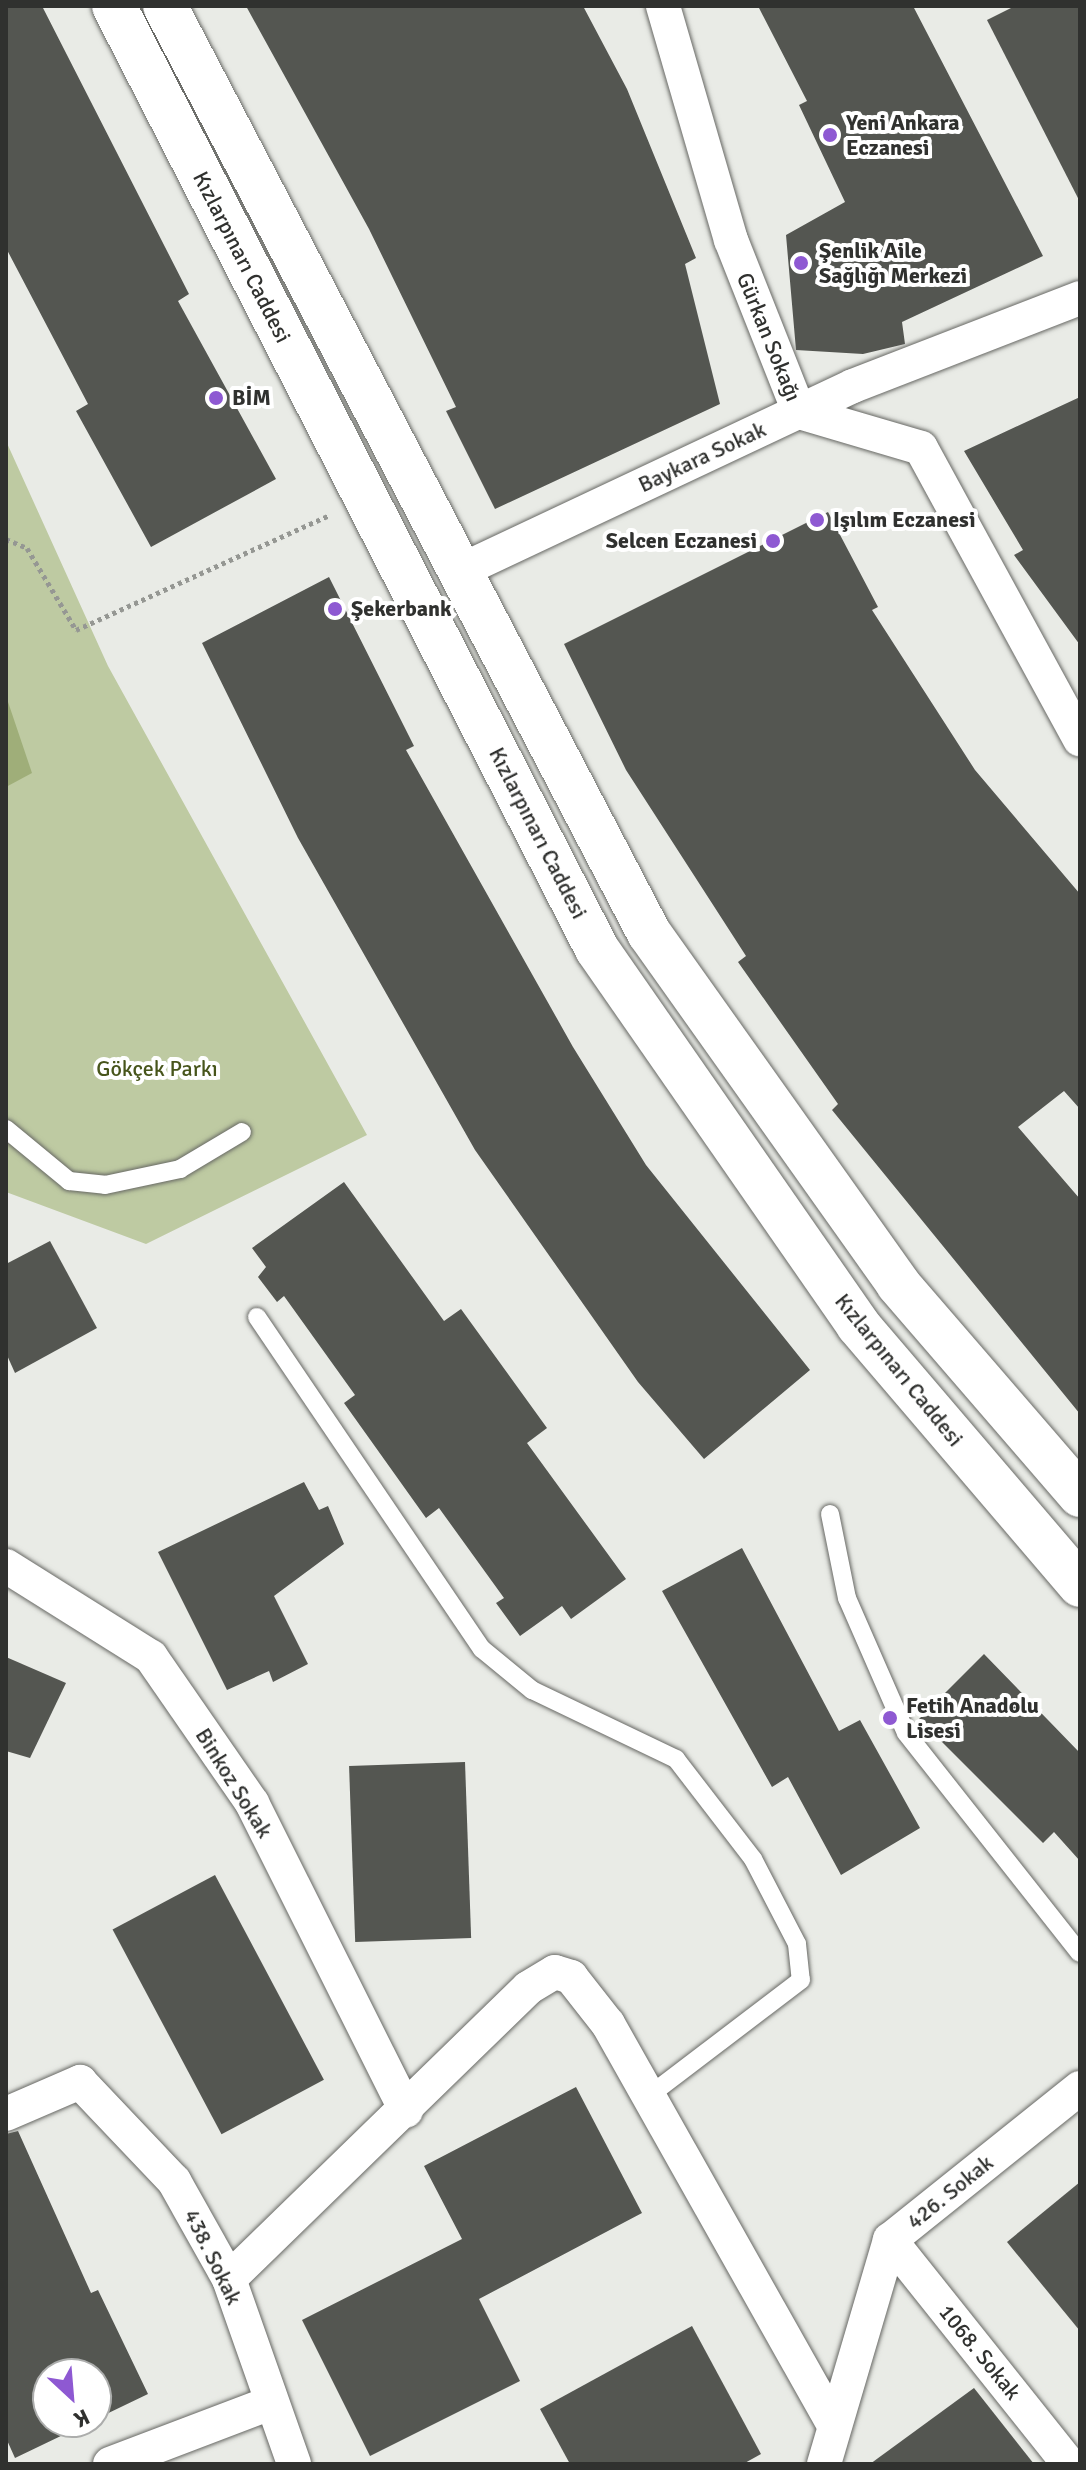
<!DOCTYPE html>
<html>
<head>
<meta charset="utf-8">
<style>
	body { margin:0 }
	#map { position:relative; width:1086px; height:2470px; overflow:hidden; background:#e9ebe6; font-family:Signika,sans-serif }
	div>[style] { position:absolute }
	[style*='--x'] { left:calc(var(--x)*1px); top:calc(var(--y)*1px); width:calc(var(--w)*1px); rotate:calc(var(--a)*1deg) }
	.green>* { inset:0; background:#becaa2 }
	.water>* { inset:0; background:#9fae79 }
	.building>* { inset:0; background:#545651; transform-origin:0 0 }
	.path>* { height:5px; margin-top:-2.5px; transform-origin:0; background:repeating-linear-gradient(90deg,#959793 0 4px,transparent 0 8px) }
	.roads { filter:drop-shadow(0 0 2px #676864) drop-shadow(0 0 2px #676864) }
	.lane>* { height:18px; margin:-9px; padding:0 9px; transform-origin:9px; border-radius:9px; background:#fff }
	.street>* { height:34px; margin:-17px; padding:0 17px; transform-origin:17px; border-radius:17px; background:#fff }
	.primary>* { height:44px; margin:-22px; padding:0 22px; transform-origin:22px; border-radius:22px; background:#fff }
	.dots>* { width:22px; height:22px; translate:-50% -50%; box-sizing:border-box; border:4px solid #fff; border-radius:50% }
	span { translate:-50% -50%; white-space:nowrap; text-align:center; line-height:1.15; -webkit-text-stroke:8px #fff; paint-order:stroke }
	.poi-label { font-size:22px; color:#30312f; font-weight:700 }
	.left { translate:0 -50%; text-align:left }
	.right { translate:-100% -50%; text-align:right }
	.street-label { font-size:22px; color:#30312f }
	.park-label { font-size:22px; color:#47551b }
	.frame { position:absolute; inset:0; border:8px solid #30312f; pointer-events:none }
	.north { position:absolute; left:32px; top:2358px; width:80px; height:80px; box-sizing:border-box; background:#fff; border:2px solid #acadac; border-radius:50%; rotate:154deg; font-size:22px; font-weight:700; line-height:32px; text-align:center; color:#30312f }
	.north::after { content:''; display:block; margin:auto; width:28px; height:36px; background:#8e59d2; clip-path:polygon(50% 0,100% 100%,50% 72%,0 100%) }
</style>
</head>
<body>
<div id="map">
	<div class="green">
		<i style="clip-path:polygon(6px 441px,108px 666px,367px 1135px,146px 1244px,6px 1192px)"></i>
	</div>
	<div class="water">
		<i style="clip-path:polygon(6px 696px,32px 773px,6px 787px)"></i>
	</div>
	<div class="building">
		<i style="clip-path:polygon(6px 6px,42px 6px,189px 294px,178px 301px,276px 479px,151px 547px,76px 411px,88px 404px,6px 248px)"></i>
		<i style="clip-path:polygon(246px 6px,583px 6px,627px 89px,696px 258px,685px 264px,720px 404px,495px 509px,446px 411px,456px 407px,369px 229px)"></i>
		<i style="clip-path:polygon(758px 6px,913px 6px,1043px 256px,902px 322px,905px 344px,863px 354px,796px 350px,786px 235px,845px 202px,799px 105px,807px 101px)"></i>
		<i style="clip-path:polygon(1015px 6px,1080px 6px,1080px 202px,987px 20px)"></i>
		<i style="clip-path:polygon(1080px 397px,1080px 645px,1014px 555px,1023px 550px,964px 451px)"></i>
		<i style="clip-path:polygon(828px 512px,878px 607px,872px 610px,975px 770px,1080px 894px,1080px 1109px,1064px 1091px,1018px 1127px,1080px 1199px,1080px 1414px,832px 1110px,838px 1104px,738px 962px,746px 956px,626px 770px,564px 644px)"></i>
		<i style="clip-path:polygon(329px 577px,414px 746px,406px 750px,573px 1047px,646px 1165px,810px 1370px,704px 1459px,638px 1382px,475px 1150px,298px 838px,202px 643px)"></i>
		<i style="clip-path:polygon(344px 1182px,444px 1321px,461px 1309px,547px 1428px,527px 1443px,626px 1579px,571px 1619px,562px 1606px,520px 1636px,496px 1603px,504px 1598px,439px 1508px,426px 1518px,344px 1403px,355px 1395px,284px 1296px,277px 1302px,258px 1277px,266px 1267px,252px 1248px)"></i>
		<i style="clip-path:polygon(50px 1241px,97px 1328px,15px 1373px,6px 1353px,6px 1264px)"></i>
		<i style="clip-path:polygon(304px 1482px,319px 1510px,328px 1506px,344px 1544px,274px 1596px,308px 1664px,273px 1682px,269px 1671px,227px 1690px,158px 1552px)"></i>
		<i style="clip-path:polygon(742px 1548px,839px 1731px,860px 1720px,920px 1828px,841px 1875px,788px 1777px,772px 1787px,662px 1591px)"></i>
		<i style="clip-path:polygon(984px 1654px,1080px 1753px,1080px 1861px,1054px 1832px,1043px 1843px,919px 1719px)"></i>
		<i style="clip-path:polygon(6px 1657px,66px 1683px,30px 1758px,6px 1751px)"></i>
		<i style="left:465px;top:1762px;width:176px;height:116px;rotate:88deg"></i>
		<i style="left:215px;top:1875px;width:232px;height:116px;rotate:62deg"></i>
		<i style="clip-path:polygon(576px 2087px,642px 2213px,479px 2299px,520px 2381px,370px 2456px,302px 2320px,462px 2239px,424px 2166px)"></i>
		<i style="clip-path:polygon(18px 2131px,91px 2293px,98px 2290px,148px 2394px,96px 2419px,96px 2374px,48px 2374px,48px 2422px,90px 2422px,15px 2458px,6px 2438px,6px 2134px)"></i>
		<i style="clip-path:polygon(1080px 2182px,1080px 2331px,1007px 2242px)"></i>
		<i style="clip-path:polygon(692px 2326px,761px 2454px,743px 2464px,570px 2464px,540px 2409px)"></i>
		<i style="clip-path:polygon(974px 2388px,1034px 2464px,870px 2464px)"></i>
	</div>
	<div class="path">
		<i style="--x:6;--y:539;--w:23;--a:23"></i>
		<i style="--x:27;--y:548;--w:96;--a:59.1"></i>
		<i style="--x:76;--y:630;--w:278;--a:-24.4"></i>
	</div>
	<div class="roads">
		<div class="lane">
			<i style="--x:6;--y:1129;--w:82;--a:39.5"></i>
			<i style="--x:69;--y:1181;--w:36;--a:6"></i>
			<i style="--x:105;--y:1185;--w:77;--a:-12"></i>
			<i style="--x:180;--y:1169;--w:72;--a:-30.8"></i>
			<i style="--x:257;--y:1317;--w:401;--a:55.9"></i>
			<i style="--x:482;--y:1649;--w:65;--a:39.4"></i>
			<i style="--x:532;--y:1690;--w:160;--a:25.6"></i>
			<i style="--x:676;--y:1759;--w:126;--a:52.4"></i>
			<i style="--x:753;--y:1859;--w:96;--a:62.6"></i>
			<i style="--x:797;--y:1944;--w:36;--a:84"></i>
			<i style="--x:801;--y:1980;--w:191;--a:142.7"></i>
			<i style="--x:830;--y:1514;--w:86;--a:78.6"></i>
			<i style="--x:847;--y:1598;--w:147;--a:66.4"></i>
			<i style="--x:906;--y:1733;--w:280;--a:51.7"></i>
		</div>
		<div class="street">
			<i style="--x:663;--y:6;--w:244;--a:73.8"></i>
			<i style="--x:731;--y:240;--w:185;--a:68.4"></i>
			<i style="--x:799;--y:412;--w:127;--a:16.4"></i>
			<i style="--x:921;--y:448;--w:332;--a:61.4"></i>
			<i style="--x:460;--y:571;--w:434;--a:-25.2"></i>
			<i style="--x:853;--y:386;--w:243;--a:-21.2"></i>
			<i style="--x:6;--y:1566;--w:171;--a:32.1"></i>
			<i style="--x:151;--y:1657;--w:178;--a:55.3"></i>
			<i style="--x:252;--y:1803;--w:344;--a:63.4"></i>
			<i style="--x:6;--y:2114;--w:81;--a:-23.4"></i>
			<i style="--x:80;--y:2082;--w:137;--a:46.5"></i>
			<i style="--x:174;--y:2181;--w:112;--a:60.7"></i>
			<i style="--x:229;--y:2279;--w:196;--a:70.6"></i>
			<i style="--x:890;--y:2240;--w:287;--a:51.4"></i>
			<i style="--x:229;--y:2279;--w:417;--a:-44.2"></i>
			<i style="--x:528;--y:1988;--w:31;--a:-31"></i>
			<i style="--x:555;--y:1972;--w:17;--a:17"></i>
			<i style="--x:571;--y:1977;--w:60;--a:51.8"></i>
			<i style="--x:608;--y:2024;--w:454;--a:60.6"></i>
			<i style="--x:110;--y:2464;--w:172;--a:-20.8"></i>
			<i style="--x:824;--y:2464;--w:234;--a:-73.6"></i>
			<i style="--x:890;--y:2240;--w:243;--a:-38.7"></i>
		</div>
		<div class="primary">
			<i style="--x:114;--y:6;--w:1059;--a:62.88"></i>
			<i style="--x:597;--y:949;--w:458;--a:55.2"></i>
			<i style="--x:858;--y:1325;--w:342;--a:49.5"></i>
			<i style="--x:165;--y:6;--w:1046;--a:62.43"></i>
			<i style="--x:649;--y:933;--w:430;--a:54.6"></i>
			<i style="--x:898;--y:1284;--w:279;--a:49.2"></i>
		</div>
	</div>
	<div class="dots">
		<i style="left:830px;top:135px;background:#8e59d2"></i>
		<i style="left:801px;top:263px;background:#8e59d2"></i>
		<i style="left:216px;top:398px;background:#8e59d2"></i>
		<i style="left:817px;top:520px;background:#8e59d2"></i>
		<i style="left:773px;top:541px;background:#8e59d2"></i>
		<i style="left:335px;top:609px;background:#8e59d2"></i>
		<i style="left:890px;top:1718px;background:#8e59d2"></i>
	</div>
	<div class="poi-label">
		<span class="left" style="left:846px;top:135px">Yeni Ankara<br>Eczanesi</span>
		<span class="left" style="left:819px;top:263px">Şenlik Aile<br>Sağlığı Merkezi</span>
		<span class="left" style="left:232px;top:398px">BİM</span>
		<span class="left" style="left:833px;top:520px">Işılım Eczanesi</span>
		<span class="right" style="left:757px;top:541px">Selcen Eczanesi</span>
		<span class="left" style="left:351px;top:609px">Şekerbank</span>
		<span class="left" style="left:906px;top:1718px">Fetih Anadolu<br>Lisesi</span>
	</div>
	<div class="street-label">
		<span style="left:242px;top:257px;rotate:63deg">Kızlarpınarı Caddesi</span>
		<span style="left:769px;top:337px;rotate:68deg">Gürkan Sokağı</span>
		<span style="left:702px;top:457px;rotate:-25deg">Baykara Sokak</span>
		<span style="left:538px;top:833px;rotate:63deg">Kızlarpınarı Caddesi</span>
		<span style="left:899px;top:1370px;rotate:51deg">Kızlarpınarı Caddesi</span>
		<span style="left:234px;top:1783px;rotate:58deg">Binkoz Sokak</span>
		<span style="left:950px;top:2192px;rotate:-39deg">426. Sokak</span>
		<span style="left:213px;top:2257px;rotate:64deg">438. Sokak</span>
		<span style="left:980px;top:2352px;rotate:51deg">1068. Sokak</span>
	</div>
	<div class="park-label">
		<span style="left:157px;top:1069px">Gökçek Parkı</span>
	</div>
	<div class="frame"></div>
	<div class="north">K</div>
</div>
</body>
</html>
